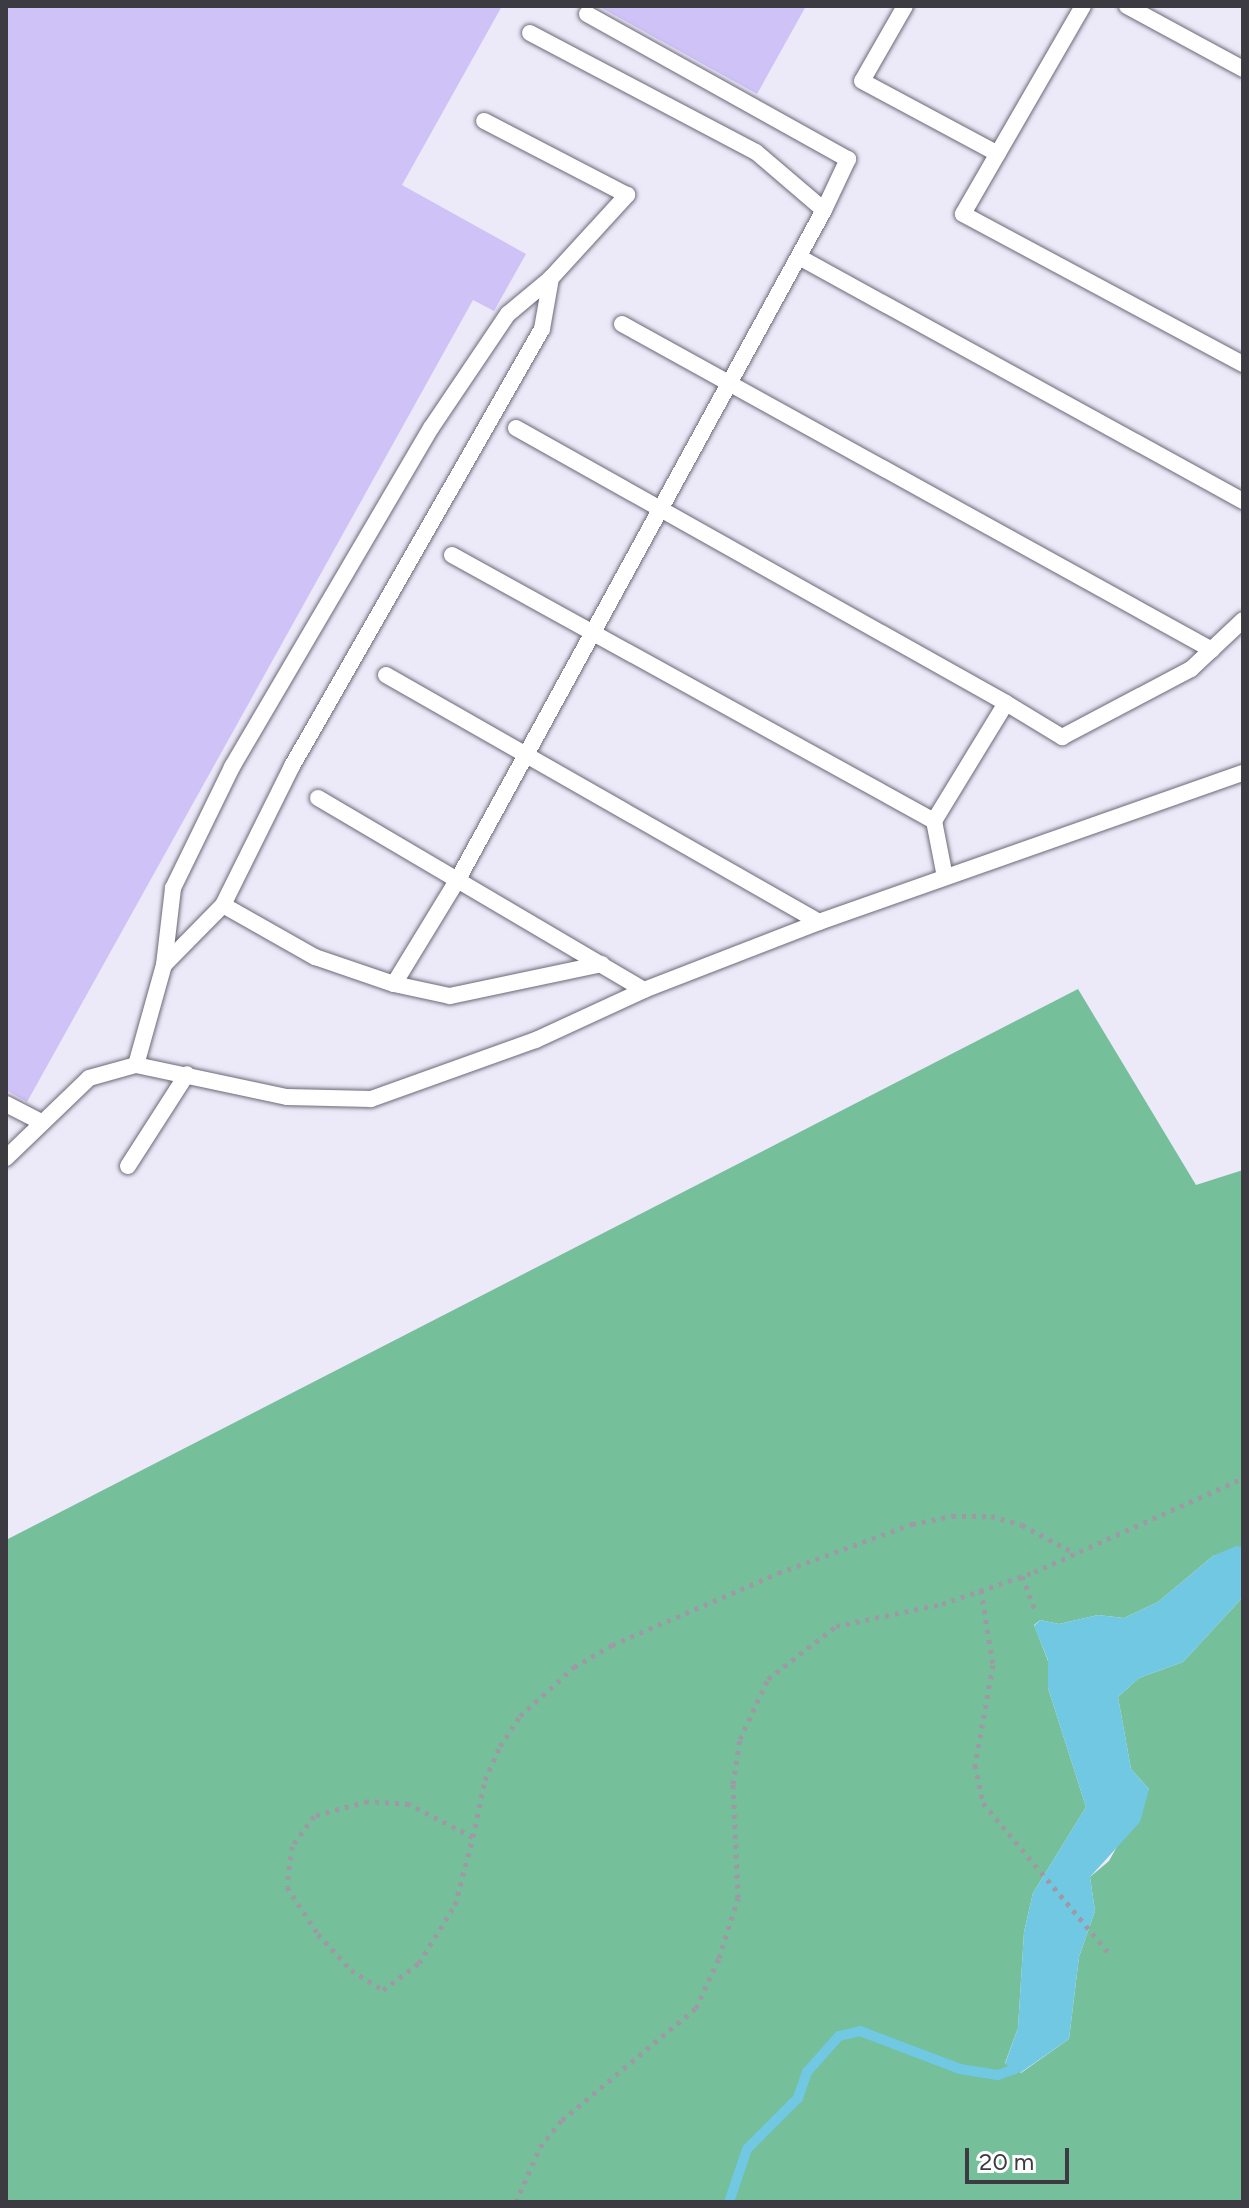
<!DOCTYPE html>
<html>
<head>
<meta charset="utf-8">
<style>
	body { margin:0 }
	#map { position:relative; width:1249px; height:2208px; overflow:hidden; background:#ece9f9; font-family:Figtree,sans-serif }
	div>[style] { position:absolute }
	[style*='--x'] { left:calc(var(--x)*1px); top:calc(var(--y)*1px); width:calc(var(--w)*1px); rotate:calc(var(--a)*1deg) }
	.forest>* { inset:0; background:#75bf9a }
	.water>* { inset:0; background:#71c8e3 }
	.stream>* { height:10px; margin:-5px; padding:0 5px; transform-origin:5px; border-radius:5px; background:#71c8e3 }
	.building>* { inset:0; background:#cec2f7 }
	.path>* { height:5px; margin-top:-2.5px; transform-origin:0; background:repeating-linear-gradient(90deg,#9d9aa6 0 4px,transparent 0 10px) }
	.roads { filter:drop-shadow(0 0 2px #6c6977) drop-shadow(0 0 2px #6c6977) }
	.service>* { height:16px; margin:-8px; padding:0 8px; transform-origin:8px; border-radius:8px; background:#fff }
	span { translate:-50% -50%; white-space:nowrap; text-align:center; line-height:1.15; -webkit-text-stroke:6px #fff; paint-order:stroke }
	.frame { position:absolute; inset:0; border:8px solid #3d3b42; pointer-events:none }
	.scale { position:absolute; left:965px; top:2148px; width:104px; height:36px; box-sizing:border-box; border:4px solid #3d3b42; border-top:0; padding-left:10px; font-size:24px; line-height:28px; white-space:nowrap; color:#3d3b42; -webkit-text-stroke:6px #fff; paint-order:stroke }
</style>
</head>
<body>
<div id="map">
	<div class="forest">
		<i style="clip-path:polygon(1078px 989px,1196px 1185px,1243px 1170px,1243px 1547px,1213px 1556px,1158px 1602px,1124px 1618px,1098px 1615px,1059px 1624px,1040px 1620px,1034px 1625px,1048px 1661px,1048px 1688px,1086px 1807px,1033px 1893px,1024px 1932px,1018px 2028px,1005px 2063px,1021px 2073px,1069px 2039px,1079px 1957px,1095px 1911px,1090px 1877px,1109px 1861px,1149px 1789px,1131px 1769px,1118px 1697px,1139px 1678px,1183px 1662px,1243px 1597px,1243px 2202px,6px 2202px,6px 1540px)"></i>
	</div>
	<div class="water">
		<i style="clip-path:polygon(1236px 1546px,1243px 1547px,1243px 1597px,1183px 1662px,1139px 1678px,1118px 1697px,1131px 1769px,1149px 1789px,1140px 1822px,1090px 1877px,1095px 1911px,1079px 1957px,1069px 2039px,1020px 2073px,1005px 2064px,1018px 2028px,1024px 1932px,1033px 1893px,1086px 1807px,1048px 1688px,1048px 1660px,1034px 1626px,1040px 1620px,1059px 1624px,1098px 1615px,1124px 1618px,1158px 1602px,1213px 1556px)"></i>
	</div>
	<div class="stream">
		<i style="--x:729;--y:2202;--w:56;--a:-71.2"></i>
		<i style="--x:747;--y:2149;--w:72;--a:-45"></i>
		<i style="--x:798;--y:2098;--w:28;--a:-71"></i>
		<i style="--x:807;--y:2072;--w:48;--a:-48.4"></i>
		<i style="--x:839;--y:2036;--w:22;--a:-13"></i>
		<i style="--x:860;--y:2031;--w:107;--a:20.8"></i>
		<i style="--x:960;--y:2069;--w:38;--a:9"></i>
		<i style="--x:998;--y:2075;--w:18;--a:-19"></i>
	</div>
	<div class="building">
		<i style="clip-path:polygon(6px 6px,502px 6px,402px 185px,526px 254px,494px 311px,473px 300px,27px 1102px,6px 1090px)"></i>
		<i style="clip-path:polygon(598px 6px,806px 6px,757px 94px)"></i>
	</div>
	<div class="path">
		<i style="--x:1022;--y:1576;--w:36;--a:69"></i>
		<i style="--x:981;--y:1590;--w:76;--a:80.9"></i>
		<i style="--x:993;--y:1665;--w:102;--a:100.2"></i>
		<i style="--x:975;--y:1765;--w:39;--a:78"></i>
		<i style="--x:983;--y:1803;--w:196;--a:50"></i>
		<i style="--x:473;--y:1837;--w:72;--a:-152.7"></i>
		<i style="--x:409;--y:1804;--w:41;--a:-175.8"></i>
		<i style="--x:368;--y:1801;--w:56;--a:164.5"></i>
		<i style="--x:314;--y:1816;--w:37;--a:126"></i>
		<i style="--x:292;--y:1846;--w:41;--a:97"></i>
		<i style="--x:287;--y:1887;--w:56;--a:56.6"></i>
		<i style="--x:318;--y:1934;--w:49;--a:47.5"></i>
		<i style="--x:351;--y:1970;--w:38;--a:32"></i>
		<i style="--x:383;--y:1990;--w:45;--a:-36.9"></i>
		<i style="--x:419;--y:1963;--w:68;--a:-58.2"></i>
		<i style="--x:455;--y:1905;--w:70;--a:-75.2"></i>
		<i style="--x:473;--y:1837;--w:58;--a:-78.1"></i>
		<i style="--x:485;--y:1780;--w:37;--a:-66"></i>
		<i style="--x:500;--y:1746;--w:36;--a:-56"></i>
		<i style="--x:520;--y:1716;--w:73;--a:-42.2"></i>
		<i style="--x:574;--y:1667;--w:44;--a:-30.1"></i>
		<i style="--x:612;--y:1645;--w:181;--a:-23.4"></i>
		<i style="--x:778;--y:1573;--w:143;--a:-20.1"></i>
		<i style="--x:912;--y:1524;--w:41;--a:-11.3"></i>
		<i style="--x:952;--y:1516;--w:39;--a:0"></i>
		<i style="--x:991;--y:1516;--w:32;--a:16"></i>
		<i style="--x:1022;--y:1525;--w:61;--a:28.2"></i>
		<i style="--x:516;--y:2202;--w:60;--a:-66.4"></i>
		<i style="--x:540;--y:2147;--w:35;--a:-51"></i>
		<i style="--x:562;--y:2120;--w:175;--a:-39.9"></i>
		<i style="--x:696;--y:2008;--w:55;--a:-65.3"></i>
		<i style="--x:719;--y:1958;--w:63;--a:-72.4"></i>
		<i style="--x:738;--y:1898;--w:114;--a:-92.5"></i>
		<i style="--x:733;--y:1784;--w:46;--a:-81.2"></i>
		<i style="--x:740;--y:1739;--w:66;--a:-65"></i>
		<i style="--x:768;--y:1679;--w:86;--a:-37.9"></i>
		<i style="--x:836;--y:1626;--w:108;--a:-11.7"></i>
		<i style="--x:942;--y:1604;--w:97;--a:-19.2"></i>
		<i style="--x:1034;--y:1572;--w:229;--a:-24.2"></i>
	</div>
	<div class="roads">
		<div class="service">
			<i style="--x:905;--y:6;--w:86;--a:119.8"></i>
			<i style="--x:862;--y:81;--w:154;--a:28.2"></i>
			<i style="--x:1083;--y:6;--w:240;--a:120"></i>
			<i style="--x:963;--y:214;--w:318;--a:28.2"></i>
			<i style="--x:1127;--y:6;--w:132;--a:28.5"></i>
			<i style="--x:587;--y:14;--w:299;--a:29.1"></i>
			<i style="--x:848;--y:159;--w:56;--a:115.2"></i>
			<i style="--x:530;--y:33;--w:255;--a:27.8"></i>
			<i style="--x:756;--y:152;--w:89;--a:40.5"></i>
			<i style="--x:824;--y:210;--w:763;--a:118.68"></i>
			<i style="--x:458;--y:879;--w:123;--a:121.4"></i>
			<i style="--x:394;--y:984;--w:57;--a:12.1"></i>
			<i style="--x:450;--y:996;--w:155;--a:-11.9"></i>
			<i style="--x:799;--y:257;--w:507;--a:28.79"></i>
			<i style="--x:622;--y:324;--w:674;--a:28.92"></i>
			<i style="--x:516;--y:428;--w:562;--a:29.3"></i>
			<i style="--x:452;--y:555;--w:551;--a:28.89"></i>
			<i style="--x:386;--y:675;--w:498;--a:29.7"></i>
			<i style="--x:318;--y:798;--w:378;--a:30.5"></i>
			<i style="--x:945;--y:877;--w:57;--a:-101.1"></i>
			<i style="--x:934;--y:821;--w:138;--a:-58.6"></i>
			<i style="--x:1006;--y:703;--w:66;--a:31.3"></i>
			<i style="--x:1062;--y:737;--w:146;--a:-27.8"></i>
			<i style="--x:1191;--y:669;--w:71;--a:-43.3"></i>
			<i style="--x:223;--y:905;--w:106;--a:29.5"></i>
			<i style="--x:315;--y:957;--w:83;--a:18.9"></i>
			<i style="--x:164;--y:965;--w:84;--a:-45.5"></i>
			<i style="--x:223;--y:905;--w:155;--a:-63.6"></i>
			<i style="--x:292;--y:766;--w:503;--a:-60.23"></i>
			<i style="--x:542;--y:329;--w:52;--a:-80"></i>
			<i style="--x:136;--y:1065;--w:104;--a:-74.4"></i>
			<i style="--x:164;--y:965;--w:78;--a:-83.3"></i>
			<i style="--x:173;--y:888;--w:135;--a:-64"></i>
			<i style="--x:232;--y:767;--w:393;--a:-59.6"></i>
			<i style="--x:431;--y:428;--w:138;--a:-56"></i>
			<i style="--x:508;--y:314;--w:56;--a:-39.9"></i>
			<i style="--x:551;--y:278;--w:113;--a:-47.5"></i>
			<i style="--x:627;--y:195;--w:161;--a:-152.6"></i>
			<i style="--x:6;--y:1104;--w:37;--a:27"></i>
			<i style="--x:6;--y:1158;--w:115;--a:-43.9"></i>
			<i style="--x:89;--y:1078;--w:49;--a:-15.5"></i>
			<i style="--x:136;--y:1065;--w:154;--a:12"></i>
			<i style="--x:287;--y:1097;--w:84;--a:1.4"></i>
			<i style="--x:371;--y:1099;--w:175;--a:-19.7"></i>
			<i style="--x:536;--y:1040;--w:119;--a:-24.8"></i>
			<i style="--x:644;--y:990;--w:188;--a:-21.2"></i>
			<i style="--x:819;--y:922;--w:449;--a:-19.4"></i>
			<i style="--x:128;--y:1166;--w:109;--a:-57.3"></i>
		</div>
	</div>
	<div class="frame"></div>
	<div class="scale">20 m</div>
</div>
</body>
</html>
